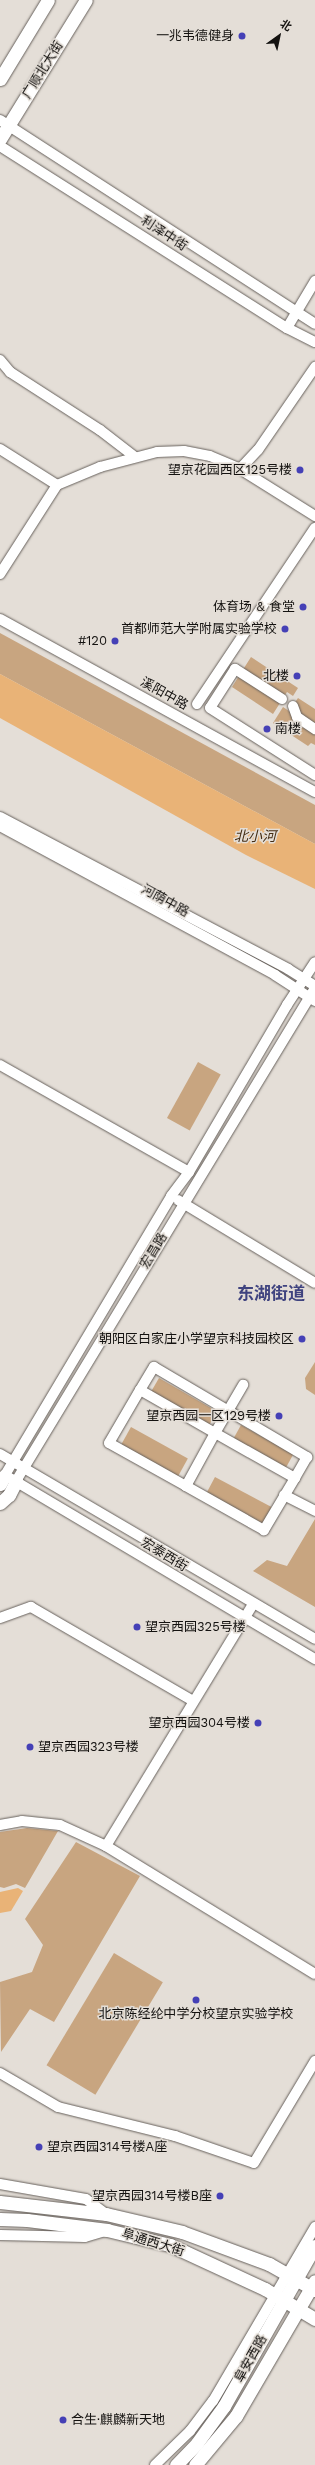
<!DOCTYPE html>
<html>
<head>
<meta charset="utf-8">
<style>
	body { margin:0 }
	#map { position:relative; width:315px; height:2465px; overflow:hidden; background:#e4ded7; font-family:"Work Sans","Noto Sans SC",sans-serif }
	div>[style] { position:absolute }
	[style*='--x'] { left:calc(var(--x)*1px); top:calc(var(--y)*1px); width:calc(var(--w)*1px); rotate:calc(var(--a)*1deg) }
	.green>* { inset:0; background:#c8a580; transform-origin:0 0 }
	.water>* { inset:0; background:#e9b377 }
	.roads { filter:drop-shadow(0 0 1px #67615c) drop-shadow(0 0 1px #67615c) }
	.minor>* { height:10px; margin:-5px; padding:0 5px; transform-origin:5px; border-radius:5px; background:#fff }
	.major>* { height:13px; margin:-6.5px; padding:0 6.5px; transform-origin:6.5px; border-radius:6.5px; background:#fff }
	.dots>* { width:11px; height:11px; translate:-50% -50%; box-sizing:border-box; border:2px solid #e4ded7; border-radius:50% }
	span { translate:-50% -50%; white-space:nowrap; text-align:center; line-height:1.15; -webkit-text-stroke:3px #e4ded7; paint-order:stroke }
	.poi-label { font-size:13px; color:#141210 }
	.right { translate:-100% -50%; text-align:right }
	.left { translate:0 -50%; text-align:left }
	.street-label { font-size:13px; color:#141210 }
	.water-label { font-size:14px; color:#452e14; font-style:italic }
	.district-label { font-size:17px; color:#3f437f; font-weight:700 }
	.north { position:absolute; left:259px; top:16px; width:40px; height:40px; -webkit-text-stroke:3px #e4ded7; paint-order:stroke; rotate:33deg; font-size:11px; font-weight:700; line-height:16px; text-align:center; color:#141210 }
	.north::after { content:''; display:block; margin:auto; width:14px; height:18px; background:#141210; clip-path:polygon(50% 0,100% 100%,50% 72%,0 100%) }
</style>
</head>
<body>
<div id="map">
	<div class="green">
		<i style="clip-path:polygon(0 633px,315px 805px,315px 844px,0 674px)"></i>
		<i style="clip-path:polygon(251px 657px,298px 688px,293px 696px,287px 692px,273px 714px,232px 687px)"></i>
		<i style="clip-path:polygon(298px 698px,315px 709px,315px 745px,311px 743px,308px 746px,273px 723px,283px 707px,289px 711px)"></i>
		<i style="left:198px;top:1062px;width:26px;height:64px;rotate:29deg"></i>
		<i style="clip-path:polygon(315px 1362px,315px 1395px,306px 1389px,305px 1378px)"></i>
		<i style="left:159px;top:1378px;width:67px;height:18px;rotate:30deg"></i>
		<i style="left:241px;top:1425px;width:60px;height:16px;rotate:29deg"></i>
		<i style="left:131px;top:1427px;width:65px;height:21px;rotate:29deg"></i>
		<i style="left:215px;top:1477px;width:64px;height:21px;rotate:28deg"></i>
		<i style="clip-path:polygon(315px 1519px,315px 1607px,253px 1571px,267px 1560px,287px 1566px)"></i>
		<i style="clip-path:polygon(27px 1828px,58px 1831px,25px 1888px,16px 1884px,4px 1888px,0 1887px,0 1832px)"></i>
		<i style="clip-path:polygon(76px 1842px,140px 1876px,54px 2022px,30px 2009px,1px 2052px,0 1982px,32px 1972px,43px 1945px,25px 1919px)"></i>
		<i style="left:114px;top:1953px;width:57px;height:131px;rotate:31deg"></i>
	</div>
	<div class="water">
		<i style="clip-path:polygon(0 674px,315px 844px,315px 889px,246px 855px,0 718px)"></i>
		<i style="clip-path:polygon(18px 1888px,23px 1891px,11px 1911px,0 1913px,0 1892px)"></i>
	</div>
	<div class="roads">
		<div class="minor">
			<i style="--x:0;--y:120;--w:375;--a:32.9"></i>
			<i style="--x:0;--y:146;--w:340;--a:32.4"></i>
			<i style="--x:287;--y:328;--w:31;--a:27"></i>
			<i style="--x:287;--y:328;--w:55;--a:-59.2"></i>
			<i style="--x:0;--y:360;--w:16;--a:50"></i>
			<i style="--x:10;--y:372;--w:107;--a:32.8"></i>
			<i style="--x:100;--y:430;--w:44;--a:37.6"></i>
			<i style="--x:0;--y:449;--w:67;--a:32.3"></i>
			<i style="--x:240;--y:469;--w:26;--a:-47"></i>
			<i style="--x:258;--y:450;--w:101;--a:-55.5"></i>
			<i style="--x:0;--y:574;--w:106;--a:-57.4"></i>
			<i style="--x:57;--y:485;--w:47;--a:-22.7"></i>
			<i style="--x:100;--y:467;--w:59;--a:-14.7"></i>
			<i style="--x:157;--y:452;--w:27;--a:-2"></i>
			<i style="--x:184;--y:451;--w:26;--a:11"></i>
			<i style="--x:210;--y:456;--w:33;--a:23"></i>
			<i style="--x:240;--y:469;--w:89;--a:32.1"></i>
			<i style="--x:0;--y:619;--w:359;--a:28.8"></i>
			<i style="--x:282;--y:699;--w:56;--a:-147.4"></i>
			<i style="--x:235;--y:669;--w:46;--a:122.7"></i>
			<i style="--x:210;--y:708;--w:125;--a:32.5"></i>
			<i style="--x:197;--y:704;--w:212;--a:-56.2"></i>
			<i style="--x:293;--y:706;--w:12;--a:70"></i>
			<i style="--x:297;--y:717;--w:22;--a:34"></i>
			<i style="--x:0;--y:817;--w:326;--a:27.8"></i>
			<i style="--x:288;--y:969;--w:32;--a:32"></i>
			<i style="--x:0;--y:826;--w:313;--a:28.4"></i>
			<i style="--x:275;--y:975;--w:48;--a:33"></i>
			<i style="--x:0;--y:1065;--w:217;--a:29.5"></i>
			<i style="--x:178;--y:1200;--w:160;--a:31.2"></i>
			<i style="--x:140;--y:1390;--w:27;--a:-59"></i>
			<i style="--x:154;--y:1367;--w:178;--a:30.5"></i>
			<i style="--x:307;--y:1457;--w:24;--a:120"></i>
			<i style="--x:215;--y:1433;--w:92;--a:29.4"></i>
			<i style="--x:295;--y:1478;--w:61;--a:120.8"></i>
			<i style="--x:264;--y:1530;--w:90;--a:-150.6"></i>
			<i style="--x:186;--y:1486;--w:60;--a:-61.3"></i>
			<i style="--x:0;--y:1454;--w:365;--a:30.4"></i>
			<i style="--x:5;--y:1475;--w:325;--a:-59.2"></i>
			<i style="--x:171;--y:1196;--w:30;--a:-53"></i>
			<i style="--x:189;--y:1172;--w:194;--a:-59.6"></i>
			<i style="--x:287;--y:1005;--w:51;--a:-56.9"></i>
			<i style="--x:10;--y:1478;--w:355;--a:30.7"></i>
			<i style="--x:16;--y:1481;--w:577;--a:-58.76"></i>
			<i style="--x:186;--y:1486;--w:88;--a:-150.8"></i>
			<i style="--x:109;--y:1443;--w:61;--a:-59.7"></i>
			<i style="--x:140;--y:1390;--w:86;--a:29.8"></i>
			<i style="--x:215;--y:1433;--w:56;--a:-59.7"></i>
			<i style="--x:284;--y:1495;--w:35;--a:27"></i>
			<i style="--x:0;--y:1618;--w:33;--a:-20"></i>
			<i style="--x:31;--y:1607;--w:187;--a:30.1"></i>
			<i style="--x:0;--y:1825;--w:22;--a:-10"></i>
			<i style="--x:22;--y:1821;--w:38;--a:6"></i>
			<i style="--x:60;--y:1825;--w:51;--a:24.5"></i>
			<i style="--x:106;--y:1846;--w:245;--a:31.5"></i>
			<i style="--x:106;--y:1846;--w:283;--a:-58.7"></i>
			<i style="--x:0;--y:2073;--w:67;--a:30.4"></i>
			<i style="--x:58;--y:2107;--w:121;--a:13.9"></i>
			<i style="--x:175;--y:2136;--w:83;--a:18.9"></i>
			<i style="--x:254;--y:2163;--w:119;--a:-59.1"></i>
			<i style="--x:0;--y:2184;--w:87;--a:9.9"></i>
			<i style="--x:86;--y:2199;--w:25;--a:37"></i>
			<i style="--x:0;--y:2235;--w:85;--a:1.3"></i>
			<i style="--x:85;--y:2237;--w:21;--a:-17"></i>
			<i style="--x:155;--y:2465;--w:49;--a:-44.2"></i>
			<i style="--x:190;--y:2431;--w:38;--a:-53"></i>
			<i style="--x:213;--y:2401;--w:202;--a:-59.6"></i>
		</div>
		<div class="major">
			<i style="--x:0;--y:79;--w:92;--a:-58.7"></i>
			<i style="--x:0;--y:139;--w:163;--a:-58.3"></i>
			<i style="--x:0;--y:1484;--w:10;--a:-61"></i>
			<i style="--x:0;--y:1503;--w:12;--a:-42"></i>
			<i style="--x:9;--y:1495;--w:16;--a:-63"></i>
			<i style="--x:0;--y:2202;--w:107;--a:6.5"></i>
			<i style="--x:106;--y:2214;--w:78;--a:13.3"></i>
			<i style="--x:182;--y:2232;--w:93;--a:20.2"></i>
			<i style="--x:269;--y:2264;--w:53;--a:29.5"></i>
			<i style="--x:0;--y:2219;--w:27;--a:2"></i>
			<i style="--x:27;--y:2220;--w:81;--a:7.1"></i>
			<i style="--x:107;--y:2230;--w:65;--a:13.4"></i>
			<i style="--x:170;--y:2245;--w:105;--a:24.9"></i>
			<i style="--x:265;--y:2289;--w:58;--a:31"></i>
			<i style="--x:176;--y:2465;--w:30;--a:-46"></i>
			<i style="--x:197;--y:2443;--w:46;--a:-53.9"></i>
			<i style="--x:224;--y:2406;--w:184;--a:-60.4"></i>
			<i style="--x:195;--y:2465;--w:64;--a:-50.1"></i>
			<i style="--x:236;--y:2416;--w:156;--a:-59.7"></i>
		</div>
	</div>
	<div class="dots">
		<i style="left:242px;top:36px;background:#4540b6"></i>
		<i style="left:300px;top:470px;background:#4540b6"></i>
		<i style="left:303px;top:607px;background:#4540b6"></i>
		<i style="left:285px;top:629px;background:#4540b6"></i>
		<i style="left:115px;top:641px;background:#4540b6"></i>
		<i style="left:297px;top:676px;background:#4540b6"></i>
		<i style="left:267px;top:729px;background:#4540b6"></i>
		<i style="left:302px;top:1339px;background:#4540b6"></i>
		<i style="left:279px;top:1416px;background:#4540b6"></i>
		<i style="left:137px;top:1627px;background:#4540b6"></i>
		<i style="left:258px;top:1723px;background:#4540b6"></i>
		<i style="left:30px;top:1747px;background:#4540b6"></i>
		<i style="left:196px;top:2000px;background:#4540b6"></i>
		<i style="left:39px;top:2147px;background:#4540b6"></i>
		<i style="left:220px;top:2196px;background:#4540b6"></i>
		<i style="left:63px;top:2420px;background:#4540b6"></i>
	</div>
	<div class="poi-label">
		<span class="right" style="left:234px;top:36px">一兆韦德健身</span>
		<span class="right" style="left:292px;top:470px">望京花园西区125号楼</span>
		<span class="right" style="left:295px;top:607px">体育场 &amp; 食堂</span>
		<span class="right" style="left:277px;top:629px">首都师范大学附属实验学校</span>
		<span class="right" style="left:107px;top:641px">#120</span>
		<span class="right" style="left:289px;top:676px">北楼</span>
		<span class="left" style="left:275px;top:729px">南楼</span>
		<span class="right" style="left:294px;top:1339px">朝阳区白家庄小学望京科技园校区</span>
		<span class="right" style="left:271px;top:1416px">望京西园一区129号楼</span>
		<span class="left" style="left:145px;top:1627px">望京西园325号楼</span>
		<span class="right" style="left:250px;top:1723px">望京西园304号楼</span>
		<span class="left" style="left:38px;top:1747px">望京西园323号楼</span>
		<span style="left:196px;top:2014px">北京陈经纶中学分校望京实验学校</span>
		<span class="left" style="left:47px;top:2147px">望京西园314号楼A座</span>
		<span class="right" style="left:212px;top:2196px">望京西园314号楼B座</span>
		<span class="left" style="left:71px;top:2420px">合生·麒麟新天地</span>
	</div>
	<div class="street-label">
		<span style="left:43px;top:70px;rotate:-58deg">广顺北大街</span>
		<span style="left:164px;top:234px;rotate:33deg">利泽中街</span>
		<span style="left:164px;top:694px;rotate:29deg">溪阳中路</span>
		<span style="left:165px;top:901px;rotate:29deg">河荫中路</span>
		<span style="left:154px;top:1251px;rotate:-59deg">宏昌路</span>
		<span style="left:164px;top:1555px;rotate:31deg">宏泰西街</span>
		<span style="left:153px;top:2243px;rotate:17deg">阜通西大街</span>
		<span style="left:251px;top:2359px;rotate:-61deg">阜安西路</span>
	</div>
	<div class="water-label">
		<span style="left:255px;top:836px">北小河</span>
	</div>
	<div class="district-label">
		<span style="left:271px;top:1294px">东湖街道</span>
	</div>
	<div class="north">北</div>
</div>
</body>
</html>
